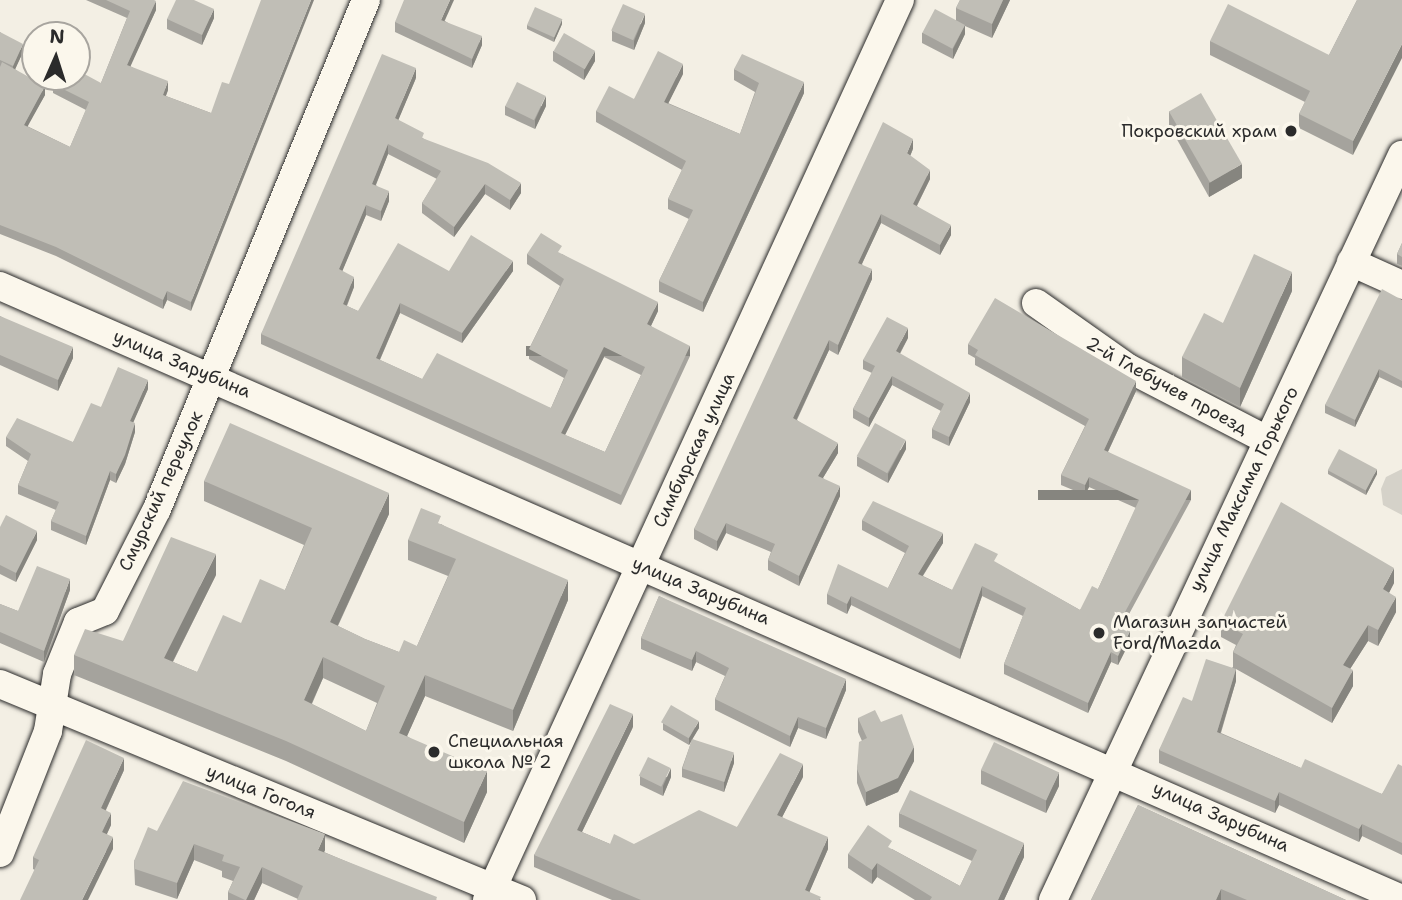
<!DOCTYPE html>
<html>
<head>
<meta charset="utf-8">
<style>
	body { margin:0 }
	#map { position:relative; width:1402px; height:900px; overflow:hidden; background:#f3efe4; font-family:"Shantell Sans",sans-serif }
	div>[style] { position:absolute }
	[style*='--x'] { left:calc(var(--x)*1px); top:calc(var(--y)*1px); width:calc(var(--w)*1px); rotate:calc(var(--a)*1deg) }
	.green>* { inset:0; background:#d5d2c9 }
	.roads { filter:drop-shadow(0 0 2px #2b2b2b) drop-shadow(0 0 2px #2b2b2b) }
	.street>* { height:28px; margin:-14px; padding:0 14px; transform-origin:14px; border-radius:14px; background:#fbf7ec }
	.wall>* { inset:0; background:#a5a39d }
	.shaded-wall>* { inset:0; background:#86857f; transform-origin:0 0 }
	.building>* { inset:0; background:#c0beb6; transform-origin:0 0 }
	.dots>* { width:19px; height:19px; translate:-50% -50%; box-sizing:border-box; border:4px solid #fbf7ec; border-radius:50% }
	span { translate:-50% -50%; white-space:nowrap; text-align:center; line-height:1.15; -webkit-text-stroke:6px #fbf7ec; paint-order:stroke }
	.poi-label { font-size:18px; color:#2b2b2b }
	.right { translate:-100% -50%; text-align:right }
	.left { translate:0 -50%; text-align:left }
	.street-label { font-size:18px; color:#2b2b2b }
	.north { position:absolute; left:21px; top:21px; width:70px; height:70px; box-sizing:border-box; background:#fbf7ec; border:2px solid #a8a59f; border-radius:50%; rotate:3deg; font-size:19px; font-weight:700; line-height:28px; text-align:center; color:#2b2b2b }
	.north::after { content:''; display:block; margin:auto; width:24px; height:32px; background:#2b2b2b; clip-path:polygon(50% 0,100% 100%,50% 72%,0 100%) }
</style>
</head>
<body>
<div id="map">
	<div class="green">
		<i style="clip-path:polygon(1402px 469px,1402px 515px,1383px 505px,1381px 489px,1386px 477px)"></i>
	</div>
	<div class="roads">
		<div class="street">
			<i style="--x:1351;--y:262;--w:56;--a:24.3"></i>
			<i style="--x:0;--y:286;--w:1530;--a:23.62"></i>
			<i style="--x:1036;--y:303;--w:113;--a:35.2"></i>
			<i style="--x:1128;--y:368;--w:157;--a:27.4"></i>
			<i style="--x:0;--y:684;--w:565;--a:22.48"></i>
			<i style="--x:0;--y:853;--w:131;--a:-68.5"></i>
			<i style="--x:48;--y:731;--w:58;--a:-81"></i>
			<i style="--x:57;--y:674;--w:56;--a:-68"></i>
			<i style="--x:78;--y:622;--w:29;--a:-22"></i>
			<i style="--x:105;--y:611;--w:114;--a:-63"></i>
			<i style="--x:157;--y:509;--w:550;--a:-67.68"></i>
			<i style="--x:487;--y:900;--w:990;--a:-65.35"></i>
			<i style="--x:1053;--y:900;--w:823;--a:-64.9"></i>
		</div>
	</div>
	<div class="wall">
		<i style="clip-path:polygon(86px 0,154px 0,156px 10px,130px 66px,168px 90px,166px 96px,211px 113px,191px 311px,167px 300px,163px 309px,56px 256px,0 234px,0 32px,23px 52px,15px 69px,45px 95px,27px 126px,70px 147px,86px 110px,53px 93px,53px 84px,101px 83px,127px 18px)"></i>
		<i style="clip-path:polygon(960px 0,1010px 0,992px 38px,965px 26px,965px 34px,953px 59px,922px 43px,922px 33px,956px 20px,956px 8px)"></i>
		<i style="clip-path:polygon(1357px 0,1353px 155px,1299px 128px,1299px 114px,1305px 102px,1210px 55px,1210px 41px,1329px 55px)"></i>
		<i style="clip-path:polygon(214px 18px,202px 45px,167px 29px,167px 19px)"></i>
		<i style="clip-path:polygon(445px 21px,482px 45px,472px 68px,395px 32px,395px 22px)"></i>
		<i style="clip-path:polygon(645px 23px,634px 50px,612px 41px,612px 31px)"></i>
		<i style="clip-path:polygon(562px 24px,554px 42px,527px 29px,527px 25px)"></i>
		<i style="clip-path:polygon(553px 51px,595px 61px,584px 80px,553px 61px)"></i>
		<i style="clip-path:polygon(734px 69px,804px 93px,703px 312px,659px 292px,659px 281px,689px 219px,668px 209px,668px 199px,682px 170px,596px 122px,596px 111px,634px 99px,683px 74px,668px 103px,740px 134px,755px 92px,734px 80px)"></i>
		<i style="clip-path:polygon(evenodd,416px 78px,398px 120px,424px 139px,521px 193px,510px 210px,485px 194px,454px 237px,422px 213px,422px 203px,437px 179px,388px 154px,376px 185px,389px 201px,381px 221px,366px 215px,342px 271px,354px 287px,347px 306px,358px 311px,449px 271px,513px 271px,462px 343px,400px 313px,380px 360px,422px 379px,551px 408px,564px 378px,529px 359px,529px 349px,560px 286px,527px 264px,527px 254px,562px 254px,658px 311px,651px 326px,690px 356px,621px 505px,261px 344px,261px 334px,416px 78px,604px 357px,641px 375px,605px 452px,565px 435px,604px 357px)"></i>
		<i style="clip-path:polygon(505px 106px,546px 106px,535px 129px,505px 115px)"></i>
		<i style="clip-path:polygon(1169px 111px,1242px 178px,1209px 197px,1169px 125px)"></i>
		<i style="clip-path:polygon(913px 149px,910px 156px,930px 179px,917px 206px,951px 235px,940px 255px,881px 223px,862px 264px,872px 279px,838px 355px,829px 350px,797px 420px,838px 453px,823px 478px,840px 496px,799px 586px,768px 570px,768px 560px,771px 552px,726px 533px,717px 551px,694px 539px,694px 529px)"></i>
		<i style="clip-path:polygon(1402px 243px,1402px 266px,1397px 264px,1397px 254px)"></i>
		<i style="clip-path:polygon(1292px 291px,1240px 407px,1182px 377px,1182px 357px,1223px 323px)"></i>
		<i style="clip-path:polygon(1402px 300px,1402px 388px,1379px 377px,1355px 427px,1325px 413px,1325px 405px)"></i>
		<i style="clip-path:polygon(0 316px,73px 358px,58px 391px,0 365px)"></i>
		<i style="clip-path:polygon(908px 338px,900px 354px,970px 402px,949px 446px,932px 438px,932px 429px,941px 411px,892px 385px,869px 427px,853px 418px,853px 409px,872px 373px,863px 369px,863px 360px)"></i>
		<i style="clip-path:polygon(968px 344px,1136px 391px,1108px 452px,1191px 500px,1122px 627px,1130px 641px,1118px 665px,1111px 662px,1088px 713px,1004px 674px,1004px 664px,1023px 616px,982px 596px,960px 659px,851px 605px,847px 614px,827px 604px,827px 594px,888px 588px,905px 553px,862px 530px,862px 520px,943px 543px,923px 576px,952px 590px,998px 564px,1080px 610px,1098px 589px,1136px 508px,1089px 487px,1085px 495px,1061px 485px,1061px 475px,1085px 426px,975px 365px,975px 358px,968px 354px)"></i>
		<i style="clip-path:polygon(148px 389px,133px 422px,135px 432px,125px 464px,116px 483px,110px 480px,86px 545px,51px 530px,51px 521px,56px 510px,18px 494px,18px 485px,28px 461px,6px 446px,6px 437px,73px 442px,101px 407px)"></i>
		<i style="clip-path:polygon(906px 449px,888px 483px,857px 466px,857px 457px)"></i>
		<i style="clip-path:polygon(1328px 470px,1377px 474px,1366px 495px,1328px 474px)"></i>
		<i style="clip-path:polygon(evenodd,204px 481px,389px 514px,338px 626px,365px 639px,399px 652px,417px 646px,448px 576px,408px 560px,408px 540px,441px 524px,568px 600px,513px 731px,425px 696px,407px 736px,487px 792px,464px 843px,286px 761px,74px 675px,74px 655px,123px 641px,216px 575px,173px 662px,197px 672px,285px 590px,304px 545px,204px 501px,204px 481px,323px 678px,377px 703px,366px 731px,312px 704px,323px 678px)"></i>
		<i style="clip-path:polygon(0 527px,37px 540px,16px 582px,0 574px)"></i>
		<i style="clip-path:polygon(1394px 583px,1389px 593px,1396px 612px,1378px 646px,1368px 641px,1350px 669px,1353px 686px,1332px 723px,1236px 669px,1236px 681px,1221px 733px,1301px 768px,1382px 794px,1402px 766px,1402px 855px,1362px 836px,1359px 842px,1279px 805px,1275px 813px,1159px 763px,1159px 750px,1192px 701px,1233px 667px,1233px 652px,1236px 645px,1221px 637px,1221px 622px)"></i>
		<i style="clip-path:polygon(70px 590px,44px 662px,0 643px,0 604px,18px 611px)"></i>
		<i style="clip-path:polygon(659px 596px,846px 690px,826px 739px,798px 728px,790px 747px,715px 710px,715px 699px,725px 676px,696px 662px,692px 671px,641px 649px,641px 638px)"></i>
		<i style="clip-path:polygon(858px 718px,881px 722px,914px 761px,898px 792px,866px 806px,857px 783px,857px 769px,862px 741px,858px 732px)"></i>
		<i style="clip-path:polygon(663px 723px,699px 728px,692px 739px,734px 763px,724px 792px,682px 777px,682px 768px,692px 740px,689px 745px,663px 730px)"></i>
		<i style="clip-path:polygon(633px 727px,582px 832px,610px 844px,634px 844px,737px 827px,803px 777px,782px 817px,828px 849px,809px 892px,821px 900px,612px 900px,534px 867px,534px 855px)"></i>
		<i style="clip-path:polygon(124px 770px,106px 810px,111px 825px,107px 834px,113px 849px,35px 870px,33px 869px,33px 857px)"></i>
		<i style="clip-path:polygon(981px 770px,1059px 786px,1046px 813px,981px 784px)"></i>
		<i style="clip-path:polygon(640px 776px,671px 777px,663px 796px,640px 785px)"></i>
		<i style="clip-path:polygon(1138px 805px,1346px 900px,1091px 900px)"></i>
		<i style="clip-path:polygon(899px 813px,1024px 857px,1004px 900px,915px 900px,877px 877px,872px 884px,848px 868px,848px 854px,892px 849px,960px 886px,972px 861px,899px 827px)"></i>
		<i style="clip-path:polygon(157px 831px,325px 850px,324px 852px,437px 900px,298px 899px,262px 883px,254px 900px,228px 900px,228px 892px,233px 881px,222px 877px,222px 871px,194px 860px,177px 899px,135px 885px,134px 861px)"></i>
	</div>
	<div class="shaded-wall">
		<i style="clip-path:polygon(311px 0,314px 0,191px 311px,191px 302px)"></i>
		<i style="clip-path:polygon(450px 0,454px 0,441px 29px,441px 20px)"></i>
		<i style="clip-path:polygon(1003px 0,1010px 0,992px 38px,992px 24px)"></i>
		<i style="clip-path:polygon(156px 1px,156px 10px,127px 74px,127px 65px)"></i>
		<i style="clip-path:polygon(214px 9px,214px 18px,202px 45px,202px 35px)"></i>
		<i style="clip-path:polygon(645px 14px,645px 23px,634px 50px,634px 41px)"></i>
		<i style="clip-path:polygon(562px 19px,562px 24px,554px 42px,554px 37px)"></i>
		<i style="clip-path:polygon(965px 25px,965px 34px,953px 59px,953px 49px)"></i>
		<i style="clip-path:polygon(482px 36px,482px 45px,472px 68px,472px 59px)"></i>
		<i style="clip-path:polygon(23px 44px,23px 52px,13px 74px,13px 66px)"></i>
		<i style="clip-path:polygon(1402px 44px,1402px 58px,1353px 155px,1353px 141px)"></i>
		<i style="clip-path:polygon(595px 51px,595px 61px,584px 80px,584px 70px)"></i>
		<i style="clip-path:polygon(683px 64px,683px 74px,664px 112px,664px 102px)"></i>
		<i style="clip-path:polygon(416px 68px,416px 78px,395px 128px,395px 118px)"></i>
		<i style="clip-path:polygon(168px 81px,168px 90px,163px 103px,163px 95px)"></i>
		<i style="clip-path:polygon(804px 82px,804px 93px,703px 312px,703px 302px)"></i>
		<i style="clip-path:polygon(45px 86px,45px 95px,24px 133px,24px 125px)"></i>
		<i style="clip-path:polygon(546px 96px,546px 106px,535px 129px,535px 120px)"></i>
		<i style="clip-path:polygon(913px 139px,913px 149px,907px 163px,907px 153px)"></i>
		<i style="clip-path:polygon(388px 144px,388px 154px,372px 194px,372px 184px)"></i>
		<i style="clip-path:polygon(1242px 164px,1242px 178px,1209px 197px,1209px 183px)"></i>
		<i style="clip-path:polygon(930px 170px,930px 179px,913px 213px,913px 204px)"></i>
		<i style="clip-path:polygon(521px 183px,521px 193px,510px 210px,510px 200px)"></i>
		<i style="clip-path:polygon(485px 184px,485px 194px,454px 237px,454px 227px)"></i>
		<i style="clip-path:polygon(389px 191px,389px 201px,381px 221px,381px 211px)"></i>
		<i style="clip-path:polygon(366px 205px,366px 215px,339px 279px,339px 269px)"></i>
		<i style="clip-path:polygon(881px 214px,881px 223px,858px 272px,858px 263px)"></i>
		<i style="clip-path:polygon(951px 225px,951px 235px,940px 255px,940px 245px)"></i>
		<i style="clip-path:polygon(513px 261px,513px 271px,462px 343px,462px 333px)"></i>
		<i style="clip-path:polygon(872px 269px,872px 279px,838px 355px,838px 345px)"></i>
		<i style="clip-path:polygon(1292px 272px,1292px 291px,1240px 407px,1240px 388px)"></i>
		<i style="clip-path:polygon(354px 277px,354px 287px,343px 314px,343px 304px)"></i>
		<i style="clip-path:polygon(167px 291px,167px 300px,163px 309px,163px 300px)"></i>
		<i style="clip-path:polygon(658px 302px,658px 311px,647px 334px,647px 324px)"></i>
		<i style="clip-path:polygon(400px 303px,400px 313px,376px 368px,376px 358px)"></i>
		<i style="clip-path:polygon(908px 328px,908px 338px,896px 360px,896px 351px)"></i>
		<i style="clip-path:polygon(829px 340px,829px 350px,793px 427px,793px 418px)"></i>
		<i style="left:690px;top:346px;width:10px;height:164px;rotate:90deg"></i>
		<i style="clip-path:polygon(73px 347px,73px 358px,58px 391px,58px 380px)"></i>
		<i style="clip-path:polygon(604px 347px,604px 357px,561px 443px,561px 433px)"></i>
		<i style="clip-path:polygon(1379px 369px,1379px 377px,1355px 427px,1355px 420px)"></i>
		<i style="clip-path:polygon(892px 376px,892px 385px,869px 427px,869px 418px)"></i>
		<i style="clip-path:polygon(148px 380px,148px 389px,130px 430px,130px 421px)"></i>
		<i style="clip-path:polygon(1136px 381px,1136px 391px,1104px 460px,1104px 450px)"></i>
		<i style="clip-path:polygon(970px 393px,970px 402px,949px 446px,949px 437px)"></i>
		<i style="clip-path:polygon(135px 423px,135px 432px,125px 464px,116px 483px,116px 474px)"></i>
		<i style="clip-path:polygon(906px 440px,906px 449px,888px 483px,888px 474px)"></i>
		<i style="clip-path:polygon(838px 443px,838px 453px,818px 486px,818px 476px)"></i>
		<i style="clip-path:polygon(1377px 469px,1377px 474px,1366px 495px,1366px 490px)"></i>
		<i style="clip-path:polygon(110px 471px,110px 480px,86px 545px,86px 536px)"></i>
		<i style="clip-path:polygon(1089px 477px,1089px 487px,1085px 495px,1085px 485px)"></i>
		<i style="clip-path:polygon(840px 486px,840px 496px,799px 586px,799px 576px)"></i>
		<i style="left:1191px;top:490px;width:10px;height:153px;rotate:90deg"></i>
		<i style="clip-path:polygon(389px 493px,389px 514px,330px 642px,330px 622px)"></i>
		<i style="clip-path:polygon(726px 523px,726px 533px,717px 551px,717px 541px)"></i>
		<i style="clip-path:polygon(37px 531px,37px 540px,16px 582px,16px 573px)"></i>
		<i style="clip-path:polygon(943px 533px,943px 543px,918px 583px,918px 574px)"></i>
		<i style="clip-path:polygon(216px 554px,216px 575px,164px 679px,164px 658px)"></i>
		<i style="clip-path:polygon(1394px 568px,1394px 583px,1383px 604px,1383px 589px)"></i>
		<i style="clip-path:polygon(70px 579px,70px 590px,44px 662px,44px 651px)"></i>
		<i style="clip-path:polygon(568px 580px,568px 600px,513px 731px,513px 710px)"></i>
		<i style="clip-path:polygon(982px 586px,982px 596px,960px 659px,960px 649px)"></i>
		<i style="clip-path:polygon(851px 596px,851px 605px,847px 614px,847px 604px)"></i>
		<i style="clip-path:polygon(1396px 597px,1396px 612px,1378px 646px,1378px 630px)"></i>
		<i style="clip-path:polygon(1368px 625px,1368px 641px,1343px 680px,1343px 665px)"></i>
		<i style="clip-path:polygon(1130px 631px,1130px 641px,1118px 665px,1118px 656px)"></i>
		<i style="clip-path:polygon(696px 651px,696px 662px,692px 671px,692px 660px)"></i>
		<i style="clip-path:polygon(1111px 652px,1111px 662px,1088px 713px,1088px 703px)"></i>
		<i style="clip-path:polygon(323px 657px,323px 678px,304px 720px,304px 700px)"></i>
		<i style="clip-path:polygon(1236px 669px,1236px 681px,1217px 744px,1217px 732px)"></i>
		<i style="clip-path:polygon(1353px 670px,1353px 686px,1332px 723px,1332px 708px)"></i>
		<i style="clip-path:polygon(425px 675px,425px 696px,399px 754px,399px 733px)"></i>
		<i style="clip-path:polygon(846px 679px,846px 690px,826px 739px,826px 728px)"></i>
		<i style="clip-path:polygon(633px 714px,633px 727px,577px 842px,577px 830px)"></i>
		<i style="clip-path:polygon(798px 717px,798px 728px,790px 747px,790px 736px)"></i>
		<i style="clip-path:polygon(699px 721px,699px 728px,689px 745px,689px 738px)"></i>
		<i style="clip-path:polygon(914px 747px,914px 761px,898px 792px,866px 806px,866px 792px)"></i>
		<i style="clip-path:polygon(734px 753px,734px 763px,724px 792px,724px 782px)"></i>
		<i style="clip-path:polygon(124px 758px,124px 770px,101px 820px,101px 808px)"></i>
		<i style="clip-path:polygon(803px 764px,803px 777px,777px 827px,777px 815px)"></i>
		<i style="clip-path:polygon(671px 768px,671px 777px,663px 796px,663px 786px)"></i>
		<i style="clip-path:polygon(487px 771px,487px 792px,464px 843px,464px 822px)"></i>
		<i style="clip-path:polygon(1059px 772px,1059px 786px,1046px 813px,1046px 800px)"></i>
		<i style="clip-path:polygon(1279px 792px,1279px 805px,1275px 813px,1275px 801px)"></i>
		<i style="clip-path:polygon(111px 813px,111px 825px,102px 844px,102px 832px)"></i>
		<i style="clip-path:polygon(1362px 824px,1362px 836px,1359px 842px,1359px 829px)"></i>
		<i style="clip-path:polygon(325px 834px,325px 850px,318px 866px,318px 850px)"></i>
		<i style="clip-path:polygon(113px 837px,113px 849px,88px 900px,82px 900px)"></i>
		<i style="clip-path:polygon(828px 837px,828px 849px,806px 900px,805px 890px)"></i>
		<i style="clip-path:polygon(1024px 843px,1024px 857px,1004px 900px,998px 900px)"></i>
		<i style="clip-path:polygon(194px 844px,194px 860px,177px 899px,177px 883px)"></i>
		<i style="clip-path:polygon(877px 863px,877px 877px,872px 884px,872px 870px)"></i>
		<i style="clip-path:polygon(262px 867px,262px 883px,254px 900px,246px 900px)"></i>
		<i style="clip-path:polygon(1221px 889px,1221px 900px,1216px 900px)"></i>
	</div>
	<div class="building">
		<i style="clip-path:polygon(106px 0,154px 0,156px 1px,127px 65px,168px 81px,163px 95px,211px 113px,222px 82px,229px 84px,261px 0,311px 0,191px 302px,167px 291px,163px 300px,56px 247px,0 225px,0 67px,2px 62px,45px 86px,24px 125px,70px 147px,89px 102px,53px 84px,57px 77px,77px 77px,77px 70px,101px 83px,130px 11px)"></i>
		<i style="clip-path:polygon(176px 0,194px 0,214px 9px,202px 35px,167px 19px)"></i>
		<i style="clip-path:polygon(404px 0,450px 0,441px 20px,482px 36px,472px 59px,395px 22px)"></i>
		<i style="clip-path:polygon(960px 0,1003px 0,992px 24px,956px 8px)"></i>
		<i style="clip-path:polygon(1357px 0,1402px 0,1402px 44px,1353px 141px,1299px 114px,1310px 91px,1210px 41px,1228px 4px,1329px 55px)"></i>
		<i style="left:623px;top:4px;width:24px;height:29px;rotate:24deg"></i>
		<i style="left:535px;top:7px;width:30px;height:20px;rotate:24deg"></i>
		<i style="left:935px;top:9px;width:34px;height:27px;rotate:28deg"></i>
		<i style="clip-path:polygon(0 32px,23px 44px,13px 66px,0 60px)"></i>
		<i style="left:564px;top:33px;width:36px;height:21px;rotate:30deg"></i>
		<i style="clip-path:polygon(658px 51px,683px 64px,664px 102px,740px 134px,759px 83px,734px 69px,742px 54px,804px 82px,703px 302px,659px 281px,693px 210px,668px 199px,686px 161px,596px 111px,609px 86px,634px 99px)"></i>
		<i style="clip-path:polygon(evenodd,382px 54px,416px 68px,395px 118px,424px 133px,422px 138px,488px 163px,521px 183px,510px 200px,485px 184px,454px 227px,422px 203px,441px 171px,388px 144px,372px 184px,389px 191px,381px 211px,366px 205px,339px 269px,354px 277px,343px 304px,358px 311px,398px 243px,449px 271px,471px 235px,513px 261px,462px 333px,400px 303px,376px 358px,422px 379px,437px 353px,551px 408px,568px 370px,529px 349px,564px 279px,527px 254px,541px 233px,562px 246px,558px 252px,658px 302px,647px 324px,690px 346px,621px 495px,261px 334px,382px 54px,604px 347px,645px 367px,605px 452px,561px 433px,604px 347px)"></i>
		<i style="left:517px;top:82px;width:32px;height:27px;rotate:26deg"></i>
		<i style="left:1201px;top:93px;width:82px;height:37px;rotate:60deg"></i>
		<i style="clip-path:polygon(883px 122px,913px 139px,907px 153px,930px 170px,913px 204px,951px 225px,940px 245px,881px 214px,858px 263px,872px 269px,838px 345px,829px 340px,793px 418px,838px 443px,818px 476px,840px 486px,799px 576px,768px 560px,775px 544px,726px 523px,717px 541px,694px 529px)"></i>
		<i style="clip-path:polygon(1402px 243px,1402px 257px,1397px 254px)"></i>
		<i style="clip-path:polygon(1254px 254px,1292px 272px,1240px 388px,1182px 357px,1204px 313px,1223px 323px)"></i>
		<i style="clip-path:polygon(1382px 289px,1402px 300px,1402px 381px,1379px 369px,1355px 420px,1325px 405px)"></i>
		<i style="clip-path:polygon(995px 298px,1136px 381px,1104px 450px,1191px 490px,1118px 625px,1130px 631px,1118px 656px,1111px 652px,1088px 703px,1004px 664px,1026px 608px,982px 586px,960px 649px,851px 596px,847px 604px,827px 594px,838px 564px,888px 588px,909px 546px,862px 520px,873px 501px,943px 533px,918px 574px,952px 590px,975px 543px,998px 554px,994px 561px,1080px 610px,1092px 586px,1098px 589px,1139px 500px,1089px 477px,1085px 485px,1061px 475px,1089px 419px,975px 355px,978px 350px,968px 344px)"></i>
		<i style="clip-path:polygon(0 316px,73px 347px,58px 380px,0 355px)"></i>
		<i style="clip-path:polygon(887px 317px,908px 328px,896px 351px,970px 393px,949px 437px,932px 429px,944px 404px,892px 376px,869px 418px,853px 409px,875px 366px,863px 360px)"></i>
		<i style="clip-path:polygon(118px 367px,148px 380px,130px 421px,135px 423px,125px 455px,116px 474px,110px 471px,86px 536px,51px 521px,59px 502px,18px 485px,31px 454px,6px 437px,17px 418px,73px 442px,91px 403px,101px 407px)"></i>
		<i style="clip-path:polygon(evenodd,230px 423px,389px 493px,330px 622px,365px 639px,399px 652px,404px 640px,417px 646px,456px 559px,408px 540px,421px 508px,441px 516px,438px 523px,568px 580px,513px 710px,425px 675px,399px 733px,487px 771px,464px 822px,286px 741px,74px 655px,85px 629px,123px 641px,171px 537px,216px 554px,164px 658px,197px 672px,223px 615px,241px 623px,260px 579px,285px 590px,312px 528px,204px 481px,230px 423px,323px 657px,385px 686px,366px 731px,304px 700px,323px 657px)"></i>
		<i style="left:875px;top:423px;width:35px;height:38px;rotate:29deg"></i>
		<i style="left:1339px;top:449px;width:43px;height:24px;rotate:28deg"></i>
		<i style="clip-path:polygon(1281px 502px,1394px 568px,1383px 589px,1396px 597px,1378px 630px,1368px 625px,1343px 665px,1353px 670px,1332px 708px,1233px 652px,1243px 634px,1221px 622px)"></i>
		<i style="clip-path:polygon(6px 515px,37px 531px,16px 573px,0 565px,0 527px)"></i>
		<i style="clip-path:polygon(37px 566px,70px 579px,44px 651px,0 632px,0 604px,18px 611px)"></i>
		<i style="clip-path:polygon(659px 596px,846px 679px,826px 728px,798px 717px,790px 736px,715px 699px,729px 668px,696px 651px,692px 660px,641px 638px)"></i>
		<i style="clip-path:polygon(1206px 659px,1236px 669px,1217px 732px,1301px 768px,1305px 759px,1382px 794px,1398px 764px,1402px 766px,1402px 843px,1362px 824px,1359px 829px,1279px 792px,1275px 801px,1159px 750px,1183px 697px,1192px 701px)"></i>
		<i style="clip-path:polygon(610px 704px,633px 714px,577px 830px,610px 844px,614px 834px,634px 844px,699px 810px,737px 827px,780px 753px,803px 764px,777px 815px,828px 837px,805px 890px,821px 897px,819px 900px,641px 900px,534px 855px)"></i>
		<i style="left:671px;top:705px;width:32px;height:20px;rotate:30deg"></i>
		<i style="clip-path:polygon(875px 710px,881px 722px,902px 714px,914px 747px,898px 778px,866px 792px,857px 769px,859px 742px,867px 738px,858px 718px)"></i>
		<i style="left:692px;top:739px;width:44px;height:31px;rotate:18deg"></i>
		<i style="clip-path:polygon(86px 740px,124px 758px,101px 808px,111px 813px,102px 832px,113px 837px,82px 900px,20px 900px,39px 860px,33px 857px)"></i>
		<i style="left:994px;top:742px;width:72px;height:31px;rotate:25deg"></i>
		<i style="left:648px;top:757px;width:25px;height:21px;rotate:26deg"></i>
		<i style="clip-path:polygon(183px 781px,325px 834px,318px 850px,437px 897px,436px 900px,297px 900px,303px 886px,262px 867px,246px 900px,245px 900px,228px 892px,240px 867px,222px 861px,224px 855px,194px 844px,177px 883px,135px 869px,134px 861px,148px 827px,157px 831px)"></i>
		<i style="clip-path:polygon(910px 790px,1024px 843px,998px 900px,930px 900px,932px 897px,877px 863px,872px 870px,848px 854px,868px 825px,892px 841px,888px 847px,960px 886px,977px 850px,899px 813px)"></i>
		<i style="clip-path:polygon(1138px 805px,1346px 900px,1247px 900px,1221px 889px,1216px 900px,1091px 900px)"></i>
	</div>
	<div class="dots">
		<i style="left:1291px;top:131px;background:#2b2b2b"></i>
		<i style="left:1099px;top:633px;background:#2b2b2b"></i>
		<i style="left:434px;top:752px;background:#2b2b2b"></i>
	</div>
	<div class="poi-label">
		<span class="right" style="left:1277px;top:131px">Покровский храм</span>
		<span class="left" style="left:1113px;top:633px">Магазин запчастей<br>Ford/Mazda</span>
		<span class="left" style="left:448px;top:752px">Специальная<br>школа № 2</span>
	</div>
	<div class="street-label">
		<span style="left:182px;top:364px;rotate:23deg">улица Зарубина</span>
		<span style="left:1167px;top:386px;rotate:29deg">2-й Глебучев проезд</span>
		<span style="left:694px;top:450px;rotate:-65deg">Симбирская улица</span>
		<span style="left:1244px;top:489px;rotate:-64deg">улица Максима Горького</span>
		<span style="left:161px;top:491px;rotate:-65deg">Смурский переулок</span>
		<span style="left:701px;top:591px;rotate:23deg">улица Зарубина</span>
		<span style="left:261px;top:792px;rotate:22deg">улица Гоголя</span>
		<span style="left:1221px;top:817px;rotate:24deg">улица Зарубина</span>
	</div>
	<div class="north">N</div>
</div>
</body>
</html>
